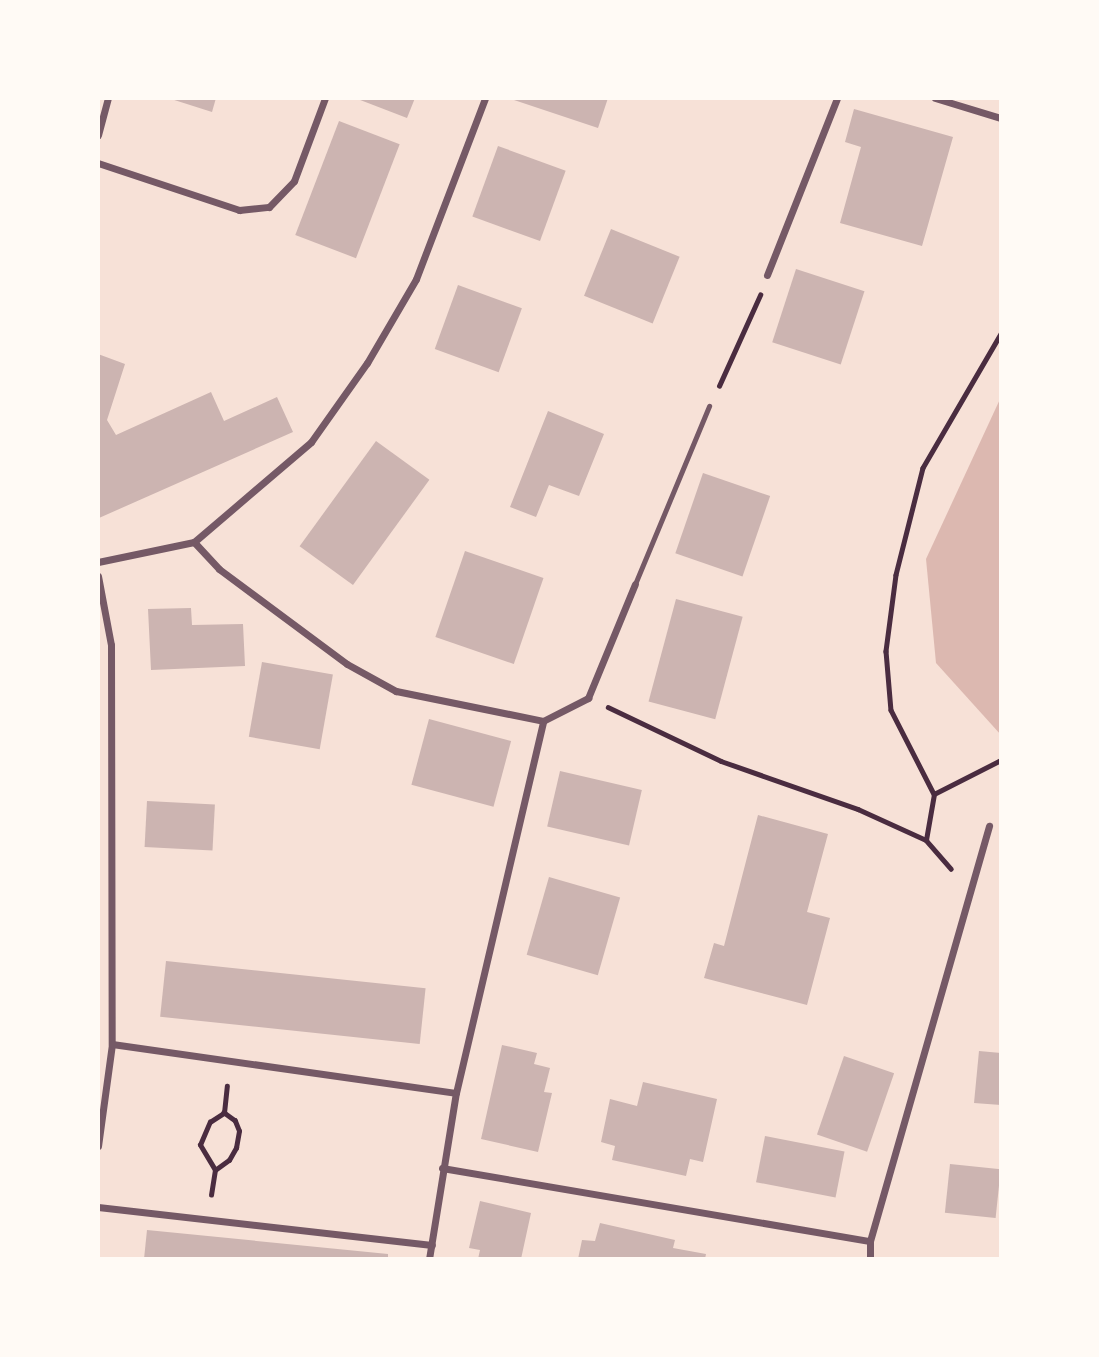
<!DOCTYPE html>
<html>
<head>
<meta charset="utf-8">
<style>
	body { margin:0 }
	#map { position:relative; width:1099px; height:1357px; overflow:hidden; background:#f7e1d7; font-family:Manrope,sans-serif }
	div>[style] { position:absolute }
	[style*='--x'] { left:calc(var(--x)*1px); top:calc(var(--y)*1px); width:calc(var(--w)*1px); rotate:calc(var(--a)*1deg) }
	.water>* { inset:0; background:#dcb8b0 }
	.building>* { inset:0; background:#ccb4b1; transform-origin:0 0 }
	.path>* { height:4.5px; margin:-2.25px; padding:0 2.25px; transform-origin:2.25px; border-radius:2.25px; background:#4a2c40 }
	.service>* { height:5px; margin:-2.5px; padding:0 2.5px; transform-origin:2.5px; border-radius:2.5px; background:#755966 }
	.minor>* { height:7px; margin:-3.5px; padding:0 3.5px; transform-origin:3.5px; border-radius:3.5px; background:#755966 }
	span { translate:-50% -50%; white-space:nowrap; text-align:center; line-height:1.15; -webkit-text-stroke:5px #fffaf5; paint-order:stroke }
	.frame { position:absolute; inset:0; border:100px solid #fffaf5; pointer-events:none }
</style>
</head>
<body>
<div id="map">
	<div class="water">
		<i style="clip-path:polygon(1001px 397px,1001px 735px,936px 663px,926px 559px)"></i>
	</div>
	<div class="building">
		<i style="clip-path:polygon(168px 98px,216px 98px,212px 112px)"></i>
		<i style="clip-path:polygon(355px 98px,415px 98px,407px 118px)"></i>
		<i style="clip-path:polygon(508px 98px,608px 98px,598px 128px)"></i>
		<i style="clip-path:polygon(854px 109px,953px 137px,922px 246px,840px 223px,861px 147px,845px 142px)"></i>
		<i style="left:339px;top:121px;width:65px;height:122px;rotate:21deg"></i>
		<i style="left:498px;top:146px;width:72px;height:75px;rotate:20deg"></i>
		<i style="left:611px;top:229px;width:74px;height:72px;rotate:22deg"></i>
		<i style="left:796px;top:269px;width:72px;height:77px;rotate:18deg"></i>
		<i style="left:458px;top:285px;width:68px;height:68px;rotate:20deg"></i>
		<i style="clip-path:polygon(98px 354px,125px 364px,107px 420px,116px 435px,211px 392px,224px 421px,277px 397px,293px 432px,99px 518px)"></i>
		<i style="clip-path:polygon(548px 411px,604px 434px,579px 496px,549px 485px,536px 517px,510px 507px)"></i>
		<i style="left:376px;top:441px;width:66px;height:130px;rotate:36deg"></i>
		<i style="left:703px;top:473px;width:71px;height:85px;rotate:19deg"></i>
		<i style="left:465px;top:551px;width:83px;height:91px;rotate:19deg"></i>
		<i style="left:676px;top:599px;width:69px;height:106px;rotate:15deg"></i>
		<i style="clip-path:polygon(191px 608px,192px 625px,243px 624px,245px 666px,151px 670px,148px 609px)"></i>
		<i style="left:262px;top:662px;width:72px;height:76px;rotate:10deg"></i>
		<i style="left:429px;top:719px;width:85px;height:68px;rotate:15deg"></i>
		<i style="left:560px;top:771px;width:84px;height:57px;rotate:13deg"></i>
		<i style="left:147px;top:801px;width:68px;height:46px;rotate:3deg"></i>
		<i style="clip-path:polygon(758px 815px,828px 834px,807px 912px,830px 918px,807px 1005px,704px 978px,714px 943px,724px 946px)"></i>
		<i style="left:549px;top:877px;width:74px;height:81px;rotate:16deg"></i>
		<i style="left:166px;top:961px;width:261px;height:56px;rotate:6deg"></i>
		<i style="clip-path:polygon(502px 1045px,537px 1053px,534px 1064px,550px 1068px,544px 1092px,552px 1093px,538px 1152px,481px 1139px)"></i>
		<i style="clip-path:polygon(979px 1051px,1001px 1053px,1001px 1105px,974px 1103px)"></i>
		<i style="left:844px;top:1056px;width:53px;height:83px;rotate:19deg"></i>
		<i style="clip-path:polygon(643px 1082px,717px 1099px,703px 1162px,690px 1159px,686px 1176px,612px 1160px,615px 1146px,601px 1142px,610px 1099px,637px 1106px)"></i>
		<i style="left:765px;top:1136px;width:81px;height:47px;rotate:11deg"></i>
		<i style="left:950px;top:1164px;width:51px;height:49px;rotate:6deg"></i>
		<i style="clip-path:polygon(480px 1201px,531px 1213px,521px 1259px,478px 1259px,480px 1250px,469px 1248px)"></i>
		<i style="clip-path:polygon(600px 1223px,675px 1240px,673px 1248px,706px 1254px,705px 1259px,578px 1259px,582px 1240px,595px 1241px)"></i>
		<i style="clip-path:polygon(147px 1230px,388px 1254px,388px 1259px,144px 1259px)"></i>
	</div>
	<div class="path">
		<i style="--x:1001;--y:334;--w:155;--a:120.2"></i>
		<i style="--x:923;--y:468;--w:110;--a:104.2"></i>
		<i style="--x:896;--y:575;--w:77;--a:97.5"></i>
		<i style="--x:886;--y:651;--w:59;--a:85.2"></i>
		<i style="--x:891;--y:710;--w:94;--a:62.9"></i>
		<i style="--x:934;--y:794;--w:75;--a:-26.9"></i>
		<i style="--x:719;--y:386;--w:100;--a:-65.7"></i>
		<i style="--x:608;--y:707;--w:125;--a:25.5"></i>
		<i style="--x:721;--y:761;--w:145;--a:19.3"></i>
		<i style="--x:858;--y:809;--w:75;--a:24.5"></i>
		<i style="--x:926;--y:840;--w:38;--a:49"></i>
		<i style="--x:926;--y:840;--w:47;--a:-80.1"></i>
		<i style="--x:215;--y:1170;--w:17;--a:-36"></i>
		<i style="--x:229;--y:1160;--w:14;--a:-60"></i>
		<i style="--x:236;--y:1148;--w:17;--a:-80"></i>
		<i style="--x:239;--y:1131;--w:11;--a:-112"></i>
		<i style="--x:235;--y:1121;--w:14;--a:-144"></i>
		<i style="--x:211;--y:1195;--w:25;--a:-81"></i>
		<i style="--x:215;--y:1170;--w:29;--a:-121"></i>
		<i style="--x:200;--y:1145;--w:25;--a:-67"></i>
		<i style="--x:210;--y:1122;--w:17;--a:-33"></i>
		<i style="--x:224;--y:1113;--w:27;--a:-84"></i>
	</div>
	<div class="service">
		<i style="--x:635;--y:584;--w:193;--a:-67.4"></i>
	</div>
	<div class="minor">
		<i style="--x:935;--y:98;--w:69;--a:16.9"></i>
		<i style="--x:98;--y:135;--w:38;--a:-75"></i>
		<i style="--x:98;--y:163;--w:149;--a:18.4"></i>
		<i style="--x:239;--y:210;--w:30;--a:-6"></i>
		<i style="--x:269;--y:207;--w:36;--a:-46"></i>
		<i style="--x:294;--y:181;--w:89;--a:-69.5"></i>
		<i style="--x:767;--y:275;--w:190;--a:-68.4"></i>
		<i style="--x:194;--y:542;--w:37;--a:47"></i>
		<i style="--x:219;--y:569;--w:159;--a:36.6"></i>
		<i style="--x:347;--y:664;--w:56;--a:28.9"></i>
		<i style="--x:396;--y:691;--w:150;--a:11.5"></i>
		<i style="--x:543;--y:721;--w:51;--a:-27.1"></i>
		<i style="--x:588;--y:698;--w:123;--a:-67.6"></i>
		<i style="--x:98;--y:562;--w:98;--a:-11.8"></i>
		<i style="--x:194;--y:542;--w:154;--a:-40.5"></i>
		<i style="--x:311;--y:442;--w:97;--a:-54.7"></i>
		<i style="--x:367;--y:363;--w:97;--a:-59.7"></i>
		<i style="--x:416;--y:279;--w:194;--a:-69.1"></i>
		<i style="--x:98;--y:576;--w:70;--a:79.3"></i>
		<i style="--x:111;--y:645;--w:399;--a:89.9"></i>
		<i style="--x:112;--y:1044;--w:103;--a:97.8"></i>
		<i style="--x:112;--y:1044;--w:347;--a:8.1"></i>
		<i style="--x:442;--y:1168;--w:434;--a:9.7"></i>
		<i style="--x:98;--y:1207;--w:336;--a:6.5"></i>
		<i style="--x:429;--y:1259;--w:168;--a:-80.8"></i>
		<i style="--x:456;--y:1093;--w:382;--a:-76.8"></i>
		<i style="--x:870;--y:1259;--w:18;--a:-90"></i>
		<i style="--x:870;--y:1241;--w:432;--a:-74"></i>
	</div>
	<div class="frame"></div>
</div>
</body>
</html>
